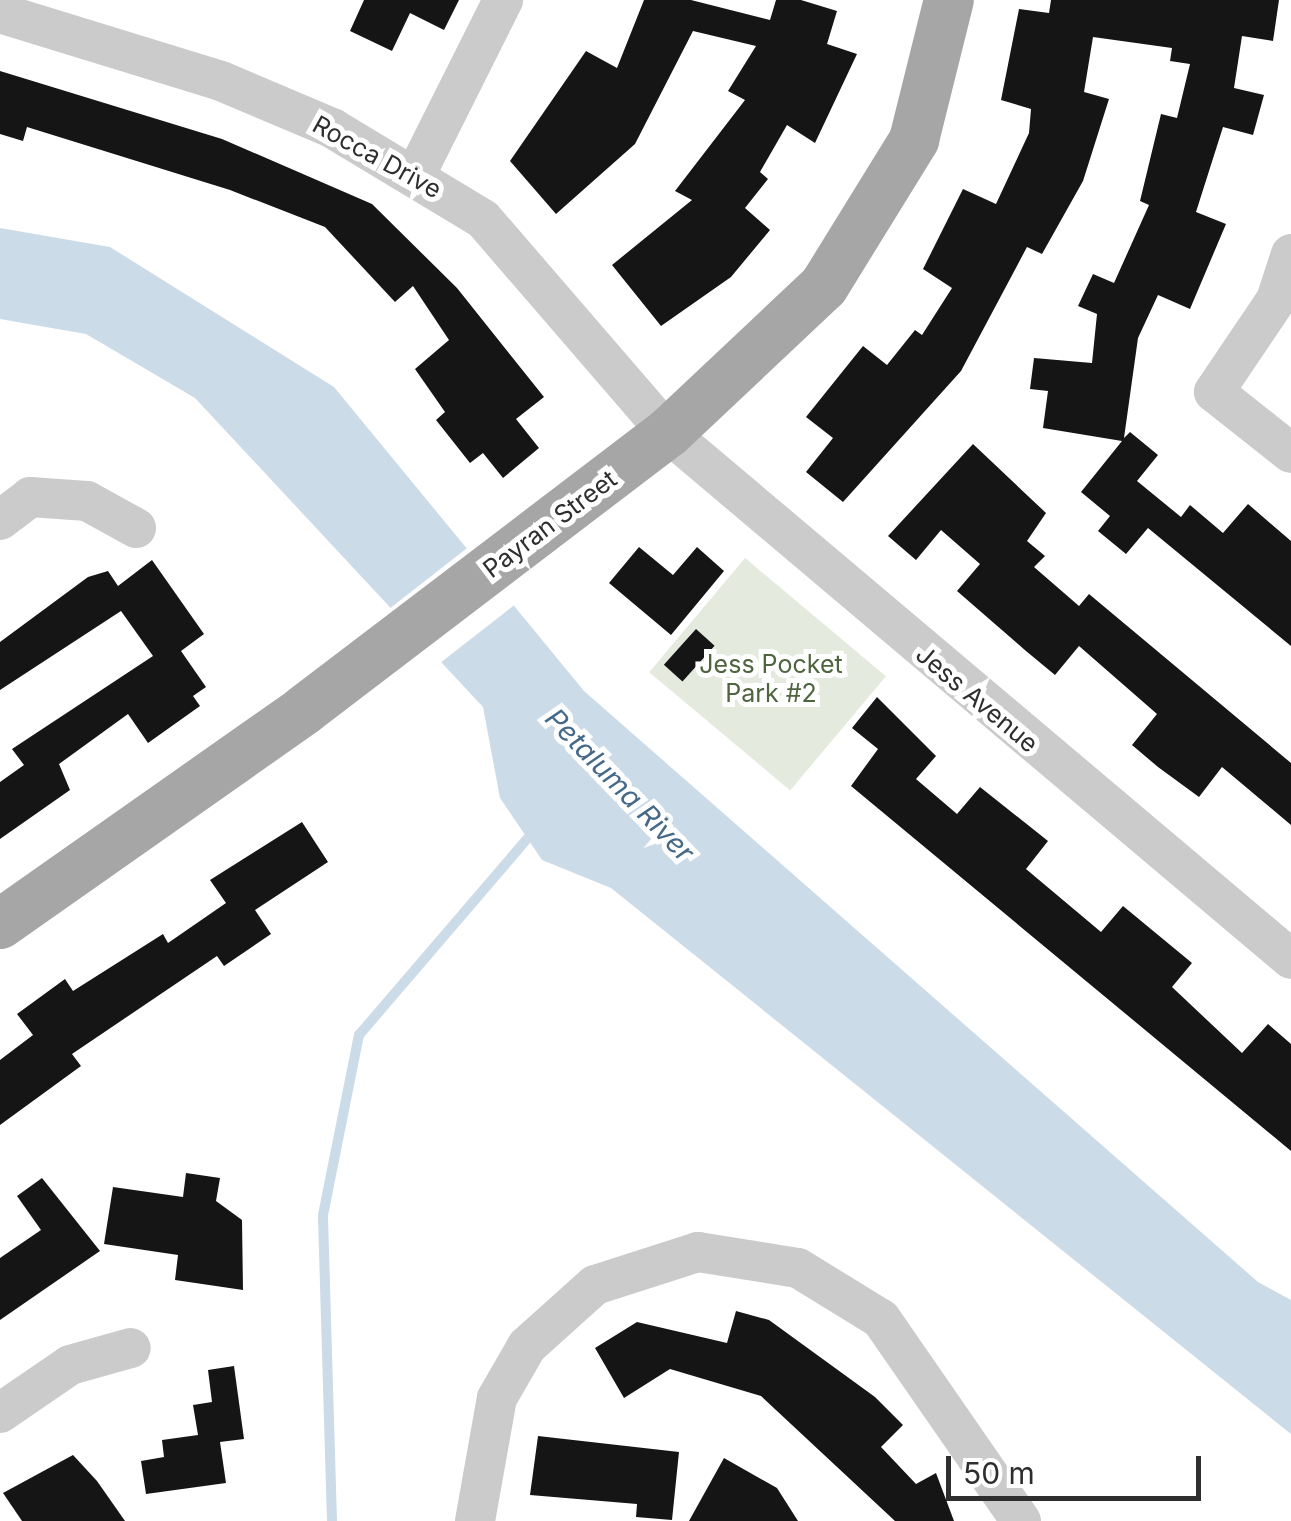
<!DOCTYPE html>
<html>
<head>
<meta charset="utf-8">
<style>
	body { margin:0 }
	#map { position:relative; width:1291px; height:1521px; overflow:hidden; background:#fff; font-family:Inter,sans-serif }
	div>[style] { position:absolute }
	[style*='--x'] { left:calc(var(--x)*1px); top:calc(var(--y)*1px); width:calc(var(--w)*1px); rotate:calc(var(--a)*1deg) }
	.green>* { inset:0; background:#e4eade; transform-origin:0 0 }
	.water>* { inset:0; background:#ccdbe8 }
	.pier>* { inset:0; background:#fff; transform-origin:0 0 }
	.stream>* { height:10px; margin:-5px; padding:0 5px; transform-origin:5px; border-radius:5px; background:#ccdbe8 }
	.building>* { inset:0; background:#151515; transform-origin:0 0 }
	.minor>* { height:40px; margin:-20px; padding:0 20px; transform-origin:20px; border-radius:20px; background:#cbcbcb }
	.major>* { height:50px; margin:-25px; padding:0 25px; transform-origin:25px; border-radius:25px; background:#a6a6a6 }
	span { translate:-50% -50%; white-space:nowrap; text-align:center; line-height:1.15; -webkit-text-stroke:10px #fff; paint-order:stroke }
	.street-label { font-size:25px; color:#2e2e2e }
	.park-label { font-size:25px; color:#4f6540 }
	.water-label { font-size:28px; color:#456988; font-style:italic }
	.scale { position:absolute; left:946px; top:1456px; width:255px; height:45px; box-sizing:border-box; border:5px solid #2e2e2e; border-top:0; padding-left:12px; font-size:30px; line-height:35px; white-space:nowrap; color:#2e2e2e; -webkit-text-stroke:8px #fff; paint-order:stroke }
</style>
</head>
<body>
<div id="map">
	<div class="green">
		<i style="left:745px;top:558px;width:184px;height:149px;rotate:40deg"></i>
	</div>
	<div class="water">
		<i style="clip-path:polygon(0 228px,110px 247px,334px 387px,584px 691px,1258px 1282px,1291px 1300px,1291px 1434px,611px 888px,542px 860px,500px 798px,483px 707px,195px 398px,86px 334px,0 319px)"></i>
	</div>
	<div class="pier">
		<i style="left:471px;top:545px;width:74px;height:110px;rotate:52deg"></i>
	</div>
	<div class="stream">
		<i style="--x:332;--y:1521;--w:306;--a:-91.7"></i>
		<i style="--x:323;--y:1215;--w:184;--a:-78.7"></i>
		<i style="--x:359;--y:1035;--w:269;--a:-49.4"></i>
	</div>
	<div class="building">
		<i style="clip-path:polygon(364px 0,459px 0,444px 30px,410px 13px,392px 51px,350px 31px)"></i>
		<i style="clip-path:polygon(644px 0,691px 0,770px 20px,776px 0,801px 0,837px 11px,827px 44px,857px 54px,815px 143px,787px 125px,760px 172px,768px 179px,745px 208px,770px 230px,731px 277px,661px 326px,612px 265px,692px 200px,675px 191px,745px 100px,728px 91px,756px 46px,693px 31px,635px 144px,556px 214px,510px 161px,586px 51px,617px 68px)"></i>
		<i style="clip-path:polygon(1051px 0,1279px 0,1273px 41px,1242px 36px,1234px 88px,1264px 95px,1253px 135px,1223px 127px,1196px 212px,1226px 224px,1190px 309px,1158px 295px,1138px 338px,1124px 438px,1130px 432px,1158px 455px,1137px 481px,1181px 517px,1190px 505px,1223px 533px,1248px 504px,1291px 541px,1291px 646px,1148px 528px,1126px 554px,1098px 531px,1110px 516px,1081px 492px,1122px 441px,1043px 428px,1048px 391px,1030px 389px,1034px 358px,1092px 363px,1097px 314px,1078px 306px,1093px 274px,1114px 283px,1149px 205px,1140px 201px,1161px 114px,1177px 118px,1190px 64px,1170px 61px,1172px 48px,1093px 37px,1084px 92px,1109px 99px,1083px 181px,1042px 254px,1027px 247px,961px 371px,843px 502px,806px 472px,833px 438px,806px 417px,863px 346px,887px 365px,915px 330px,922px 335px,952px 288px,923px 269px,963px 189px,996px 204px,1029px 133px,1031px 109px,1001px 100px,1019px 9px,1049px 13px)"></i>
		<i style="clip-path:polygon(0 71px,222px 139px,372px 204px,457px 288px,544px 397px,516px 419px,539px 448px,503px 478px,483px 453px,470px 463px,436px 420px,445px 412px,415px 369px,449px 340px,413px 286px,395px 302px,325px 227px,230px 190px,27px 127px,23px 141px,0 134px)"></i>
		<i style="clip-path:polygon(973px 444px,1046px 513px,1027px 541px,1045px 556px,1034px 567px,1079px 606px,1089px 594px,1291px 763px,1291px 825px,1222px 767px,1199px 797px,1158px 767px,1132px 745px,1157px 714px,1079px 646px,1055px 675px,1026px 651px,957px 591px,980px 564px,941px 530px,916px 560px,888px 536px)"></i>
		<i style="clip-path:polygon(639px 547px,673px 575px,697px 547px,724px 571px,671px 635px,609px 583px)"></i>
		<i style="clip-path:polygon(152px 560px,204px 634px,181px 651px,206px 687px,193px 696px,200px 706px,148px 743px,128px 714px,59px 764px,70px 790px,0 839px,0 782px,24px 765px,12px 749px,153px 656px,121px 611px,0 690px,0 642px,88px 577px,108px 571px,118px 586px)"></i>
		<i style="left:696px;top:629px;width:25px;height:48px;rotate:42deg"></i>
		<i style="clip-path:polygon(877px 697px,936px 756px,916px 779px,957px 814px,980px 787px,1048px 841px,1026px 869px,1101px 932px,1123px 906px,1192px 963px,1172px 987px,1242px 1053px,1268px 1024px,1291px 1044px,1291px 1151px,851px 786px,878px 749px,852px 728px)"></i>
		<i style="clip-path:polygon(302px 822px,328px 862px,255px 910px,271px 934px,224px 966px,217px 956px,72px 1054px,81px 1066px,0 1125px,0 1060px,33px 1035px,17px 1014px,65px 979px,73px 991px,163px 934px,168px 943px,226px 903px,210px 880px)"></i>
		<i style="clip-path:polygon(186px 1173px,220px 1178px,216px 1201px,242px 1220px,243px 1290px,175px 1280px,178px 1255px,104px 1244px,113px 1187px,183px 1197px)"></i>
		<i style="clip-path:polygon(42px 1178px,100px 1251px,0 1320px,0 1258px,41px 1230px,17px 1196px)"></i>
		<i style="clip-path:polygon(736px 1311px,769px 1320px,875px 1397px,903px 1425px,881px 1447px,916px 1484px,936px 1473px,954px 1521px,895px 1521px,761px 1396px,670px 1369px,624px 1398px,595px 1348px,637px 1322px,727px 1343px)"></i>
		<i style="clip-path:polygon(234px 1366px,244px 1439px,220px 1442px,226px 1483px,146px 1494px,141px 1461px,164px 1457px,162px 1440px,198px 1435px,193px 1405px,212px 1402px,208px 1370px)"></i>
		<i style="clip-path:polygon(538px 1436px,679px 1452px,672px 1520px,636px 1517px,637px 1504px,530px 1495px)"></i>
		<i style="clip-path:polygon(73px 1455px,97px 1481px,125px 1521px,22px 1521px,3px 1493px)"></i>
		<i style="clip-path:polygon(724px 1458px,777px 1488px,798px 1521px,689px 1521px)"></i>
	</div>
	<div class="minor">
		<i style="--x:0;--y:13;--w:231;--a:17.1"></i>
		<i style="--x:221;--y:81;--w:121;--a:22.9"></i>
		<i style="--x:332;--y:128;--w:176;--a:31.1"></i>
		<i style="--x:483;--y:219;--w:283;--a:49.2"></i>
		<i style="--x:668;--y:433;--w:815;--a:40.17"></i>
		<i style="--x:415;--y:176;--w:197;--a:-63.4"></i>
		<i style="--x:1291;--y:254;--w:48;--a:108.1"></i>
		<i style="--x:1276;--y:300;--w:111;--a:124"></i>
		<i style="--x:1214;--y:392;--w:98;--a:38.4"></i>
		<i style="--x:0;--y:520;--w:38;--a:-37"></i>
		<i style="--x:30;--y:497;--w:57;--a:4"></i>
		<i style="--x:87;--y:501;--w:56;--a:28.9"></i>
		<i style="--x:0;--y:1413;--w:85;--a:-34.4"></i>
		<i style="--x:70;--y:1365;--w:63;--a:-15.6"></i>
		<i style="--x:475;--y:1521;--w:125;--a:-79.9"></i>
		<i style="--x:497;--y:1398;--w:60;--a:-60"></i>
		<i style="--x:527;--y:1346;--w:91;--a:-41.9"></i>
		<i style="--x:595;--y:1285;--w:108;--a:-17.8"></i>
		<i style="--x:698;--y:1252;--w:101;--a:9.1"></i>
		<i style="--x:798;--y:1268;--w:97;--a:31.6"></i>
		<i style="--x:881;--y:1319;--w:246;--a:55.3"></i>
	</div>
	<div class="major">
		<i style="--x:0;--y:924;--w:372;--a:-35.1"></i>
		<i style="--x:304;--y:710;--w:457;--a:-37.3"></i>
		<i style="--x:668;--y:433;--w:214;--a:-43.3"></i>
		<i style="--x:824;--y:286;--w:172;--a:-58.3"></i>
		<i style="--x:914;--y:140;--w:144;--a:-76"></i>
	</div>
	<div class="street-label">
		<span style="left:377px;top:157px;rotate:29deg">Rocca Drive</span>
		<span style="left:550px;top:524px;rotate:-37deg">Payran Street</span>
		<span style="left:977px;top:699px;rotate:40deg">Jess Avenue</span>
	</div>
	<div class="park-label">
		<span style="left:771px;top:679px">Jess Pocket<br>Park #2</span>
	</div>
	<div class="water-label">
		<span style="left:620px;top:785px;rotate:46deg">Petaluma River</span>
	</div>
	<div class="scale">50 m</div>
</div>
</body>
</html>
